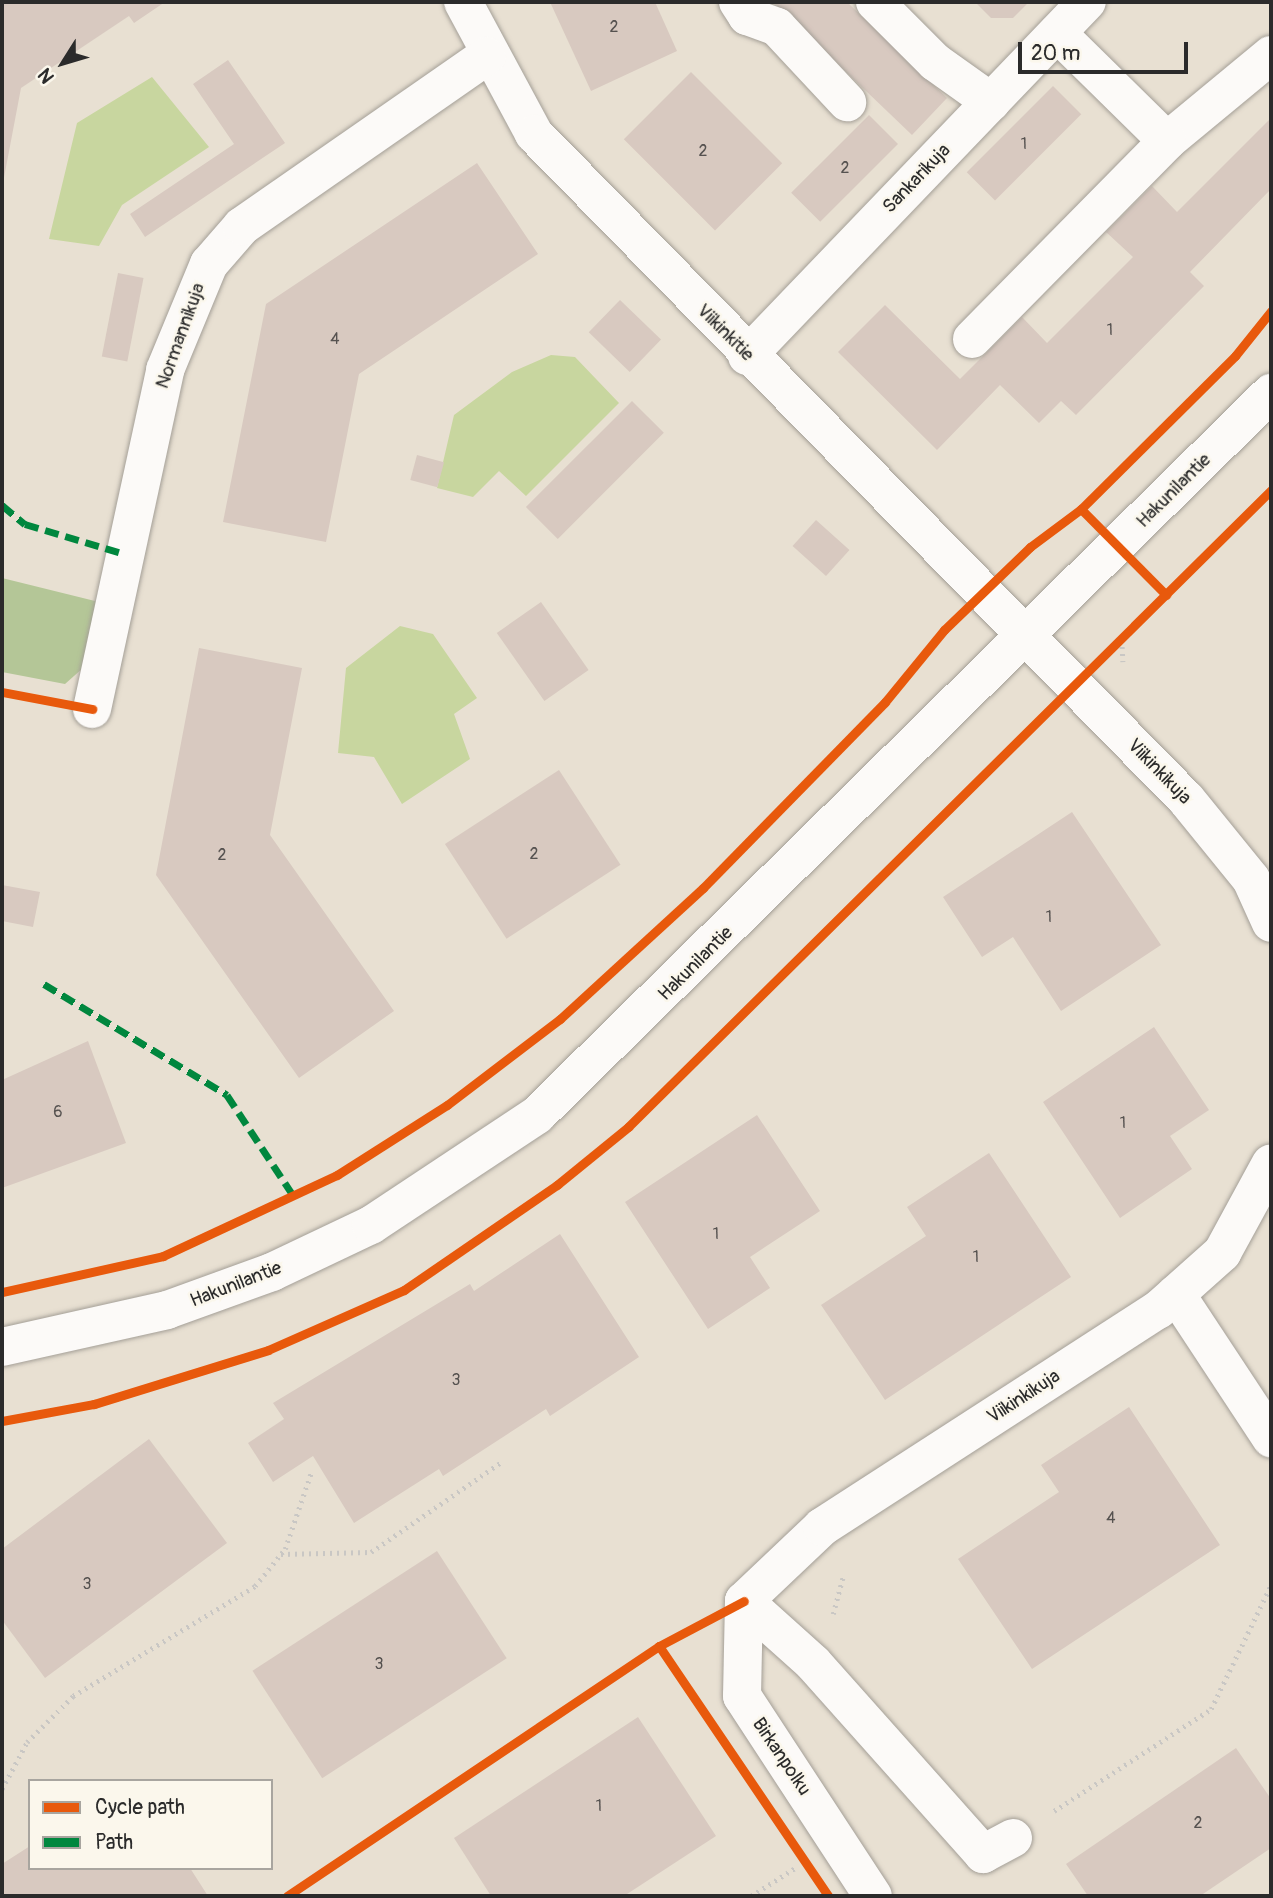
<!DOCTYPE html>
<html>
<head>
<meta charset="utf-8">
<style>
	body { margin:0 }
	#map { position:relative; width:1273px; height:1898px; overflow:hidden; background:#e8e0d2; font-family:Pangolin,sans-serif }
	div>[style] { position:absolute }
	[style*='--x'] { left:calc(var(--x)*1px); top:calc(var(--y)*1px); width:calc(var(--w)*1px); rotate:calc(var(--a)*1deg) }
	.green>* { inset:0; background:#c8d69f }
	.forest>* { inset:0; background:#b4c697 }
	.building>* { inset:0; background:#d8c9c0; transform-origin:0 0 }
	.path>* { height:4.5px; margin-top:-2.25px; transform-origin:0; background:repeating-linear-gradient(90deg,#c9c7c4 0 2px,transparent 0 7px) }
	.roads { filter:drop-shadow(0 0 2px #a49f97) drop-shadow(0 0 2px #a49f97) }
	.minor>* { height:38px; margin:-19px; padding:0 19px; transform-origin:19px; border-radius:19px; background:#fcfaf8 }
	.quiet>* { height:7px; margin-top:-3.5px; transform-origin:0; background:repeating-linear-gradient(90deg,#00873e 0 14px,transparent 0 21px) }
	.cycleway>* { height:9px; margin:-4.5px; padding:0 4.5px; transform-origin:4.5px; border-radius:4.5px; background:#e8590c }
	span { translate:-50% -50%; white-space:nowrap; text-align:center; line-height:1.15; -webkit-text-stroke:5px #fbf7ec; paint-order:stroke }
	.number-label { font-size:16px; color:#565250 }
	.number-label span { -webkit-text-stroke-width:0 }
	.street-label { font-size:19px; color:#2b2b2b }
	.frame { position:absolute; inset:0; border:4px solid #2b2b2b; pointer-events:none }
	.legend { position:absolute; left:28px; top:1779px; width:245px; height:91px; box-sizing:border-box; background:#fbf7ec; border:2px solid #a8a59f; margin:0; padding:9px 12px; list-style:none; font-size:21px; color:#2b2b2b }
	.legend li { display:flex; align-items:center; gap:14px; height:35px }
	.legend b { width:35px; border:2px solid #a8a59f }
	.north { position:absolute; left:28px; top:28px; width:70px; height:70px; -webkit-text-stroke:5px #fbf7ec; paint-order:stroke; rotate:233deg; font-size:19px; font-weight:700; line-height:28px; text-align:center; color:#2b2b2b }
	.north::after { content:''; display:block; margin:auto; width:24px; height:32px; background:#2b2b2b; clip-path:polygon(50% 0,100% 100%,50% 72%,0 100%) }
	.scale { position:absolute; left:1018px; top:42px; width:170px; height:32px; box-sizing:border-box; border:4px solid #2b2b2b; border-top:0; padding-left:9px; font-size:21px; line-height:24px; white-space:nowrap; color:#2b2b2b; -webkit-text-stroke:5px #fbf7ec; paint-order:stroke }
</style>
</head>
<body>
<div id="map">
	<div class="green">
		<i style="clip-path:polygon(152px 77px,209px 147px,122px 205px,99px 246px,49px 239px,77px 123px)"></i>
		<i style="clip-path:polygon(551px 355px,575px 357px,619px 403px,526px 496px,499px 471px,473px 497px,437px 488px,454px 415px,512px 372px)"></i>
		<i style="clip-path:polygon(400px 626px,433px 634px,477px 698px,454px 714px,470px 759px,402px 804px,374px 757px,338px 753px,346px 668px)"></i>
	</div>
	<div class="forest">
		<i style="clip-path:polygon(2px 578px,99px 602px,83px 668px,65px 684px,2px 672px)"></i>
	</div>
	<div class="building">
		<i style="clip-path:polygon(2px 2px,165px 2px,134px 23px,129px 16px,21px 88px,3px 183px)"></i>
		<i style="clip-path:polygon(550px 2px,655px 2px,677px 51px,591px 91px)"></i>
		<i style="clip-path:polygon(773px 2px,847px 2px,947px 98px,912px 135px)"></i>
		<i style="clip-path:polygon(975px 2px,1029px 2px,1013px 18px,991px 18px)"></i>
		<i style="clip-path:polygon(228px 60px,285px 143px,145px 237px,130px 214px,234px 144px,193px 84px)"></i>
		<i style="left:691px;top:72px;width:129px;height:95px;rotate:45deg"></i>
		<i style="left:1053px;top:86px;width:40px;height:122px;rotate:45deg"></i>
		<i style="left:869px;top:115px;width:41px;height:110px;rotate:45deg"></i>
		<i style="clip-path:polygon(1271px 118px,1271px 189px,1190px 272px,1204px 286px,1076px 415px,1061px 401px,1039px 423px,1000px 385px,937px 450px,838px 352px,885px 305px,960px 379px,1022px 317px,1047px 343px,1133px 257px,1106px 232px,1152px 186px,1177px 212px)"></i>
		<i style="clip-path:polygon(477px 163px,538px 254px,359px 374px,326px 542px,223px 522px,266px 304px)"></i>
		<i style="left:118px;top:273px;width:26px;height:85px;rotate:11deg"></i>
		<i style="left:620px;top:300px;width:57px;height:45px;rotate:44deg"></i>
		<i style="left:632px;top:401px;width:45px;height:150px;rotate:45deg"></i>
		<i style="left:417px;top:455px;width:28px;height:26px;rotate:15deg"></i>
		<i style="left:816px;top:520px;width:45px;height:35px;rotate:42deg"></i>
		<i style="left:541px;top:602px;width:83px;height:54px;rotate:55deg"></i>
		<i style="clip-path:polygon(199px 648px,302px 668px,270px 835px,394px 1011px,299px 1078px,156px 875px)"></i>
		<i style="left:559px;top:770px;width:113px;height:136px;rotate:57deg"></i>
		<i style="clip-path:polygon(1072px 812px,1161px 945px,1061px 1011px,1013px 937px,982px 957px,943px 897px)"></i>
		<i style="clip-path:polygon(2px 885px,40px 892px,33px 927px,2px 921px)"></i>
		<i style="clip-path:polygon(1154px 1027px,1209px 1110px,1170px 1136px,1192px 1169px,1120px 1218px,1043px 1102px)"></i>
		<i style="clip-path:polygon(88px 1041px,126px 1143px,2px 1188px,2px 1080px)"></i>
		<i style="clip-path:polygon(757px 1115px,820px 1211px,750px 1257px,770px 1288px,708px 1329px,625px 1202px)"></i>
		<i style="clip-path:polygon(989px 1153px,1071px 1277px,885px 1400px,821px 1305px,926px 1236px,907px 1207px)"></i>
		<i style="clip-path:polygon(560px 1234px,639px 1357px,550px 1416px,546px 1409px,443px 1476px,439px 1469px,354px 1523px,313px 1456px,273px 1482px,248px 1443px,284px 1419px,273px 1403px,470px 1284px,474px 1291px)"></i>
		<i style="clip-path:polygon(1129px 1407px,1220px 1545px,1032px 1669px,958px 1559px,1059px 1492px,1041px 1465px)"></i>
		<i style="clip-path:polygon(149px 1439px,227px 1543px,45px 1678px,2px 1620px,2px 1549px)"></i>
		<i style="left:437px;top:1551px;width:128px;height:220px;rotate:57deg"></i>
		<i style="clip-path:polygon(638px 1717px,716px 1836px,624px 1896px,491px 1896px,454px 1838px)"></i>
		<i style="clip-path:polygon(1236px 1748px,1271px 1799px,1271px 1848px,1200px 1896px,1088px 1896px,1066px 1864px)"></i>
		<i style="clip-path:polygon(30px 1846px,30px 1868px,190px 1868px,208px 1896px,2px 1896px,2px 1864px)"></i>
	</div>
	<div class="path">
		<i style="--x:1122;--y:640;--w:22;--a:87"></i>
		<i style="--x:281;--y:1554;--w:90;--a:-1.3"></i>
		<i style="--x:371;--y:1552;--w:157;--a:-34.6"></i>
		<i style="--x:833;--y:1614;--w:39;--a:-75"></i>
		<i style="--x:2;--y:1789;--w:53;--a:-62"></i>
		<i style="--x:27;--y:1742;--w:65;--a:-45"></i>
		<i style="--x:73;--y:1696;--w:213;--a:-31.1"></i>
		<i style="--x:255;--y:1586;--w:48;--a:-51"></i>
		<i style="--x:285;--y:1549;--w:80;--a:-71.1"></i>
		<i style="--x:1054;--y:1811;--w:187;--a:-33"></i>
		<i style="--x:1211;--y:1709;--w:138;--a:-64.2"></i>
		<i style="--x:751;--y:1896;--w:52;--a:-32.5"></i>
	</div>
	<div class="roads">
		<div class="minor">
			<i style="--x:463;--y:2;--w:150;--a:61.7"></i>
			<i style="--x:534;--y:134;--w:931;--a:45.57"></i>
			<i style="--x:1186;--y:799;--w:103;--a:50.9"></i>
			<i style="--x:1251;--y:879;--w:48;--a:65.6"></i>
			<i style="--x:738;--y:2;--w:17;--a:57"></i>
			<i style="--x:747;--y:16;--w:32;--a:20"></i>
			<i style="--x:777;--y:27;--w:103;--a:47"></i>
			<i style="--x:875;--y:2;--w:85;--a:45"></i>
			<i style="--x:935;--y:62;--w:69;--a:35.5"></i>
			<i style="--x:1167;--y:141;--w:135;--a:-39.6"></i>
			<i style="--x:972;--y:339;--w:278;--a:-45.4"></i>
			<i style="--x:1167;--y:141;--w:154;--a:-135.5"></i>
			<i style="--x:747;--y:356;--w:491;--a:-46.2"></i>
			<i style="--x:92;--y:709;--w:347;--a:-77.8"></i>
			<i style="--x:165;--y:370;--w:115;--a:-67.5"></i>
			<i style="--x:209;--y:264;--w:50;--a:-49"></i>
			<i style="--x:242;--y:226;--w:298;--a:-34.8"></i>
			<i style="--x:1176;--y:1294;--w:173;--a:56.6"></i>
			<i style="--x:2;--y:1347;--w:169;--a:-12.6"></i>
			<i style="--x:167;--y:1310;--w:112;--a:-19.9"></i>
			<i style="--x:272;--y:1272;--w:110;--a:-25.4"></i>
			<i style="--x:371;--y:1225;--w:199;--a:-33.5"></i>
			<i style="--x:537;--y:1115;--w:1030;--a:-44.53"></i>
			<i style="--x:744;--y:1601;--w:108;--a:-43.5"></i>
			<i style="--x:822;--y:1527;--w:400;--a:-32.9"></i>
			<i style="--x:1158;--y:1310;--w:86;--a:-41.7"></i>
			<i style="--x:1222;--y:1253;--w:102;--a:-61.4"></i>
			<i style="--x:744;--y:1601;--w:93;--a:41.9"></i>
			<i style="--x:813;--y:1663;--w:256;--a:48.3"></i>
			<i style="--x:983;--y:1854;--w:34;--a:-28"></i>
			<i style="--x:744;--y:1601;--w:95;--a:91.2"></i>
			<i style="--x:742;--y:1696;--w:239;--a:56.8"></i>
		</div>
	</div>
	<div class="quiet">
		<i style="--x:2;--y:505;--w:30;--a:40"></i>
		<i style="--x:25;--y:524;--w:104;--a:16.7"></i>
		<i style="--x:44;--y:984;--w:214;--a:31.2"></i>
		<i style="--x:227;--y:1095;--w:120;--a:56.6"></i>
	</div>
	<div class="cycleway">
		<i style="--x:1081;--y:509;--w:121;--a:45.3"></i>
		<i style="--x:2;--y:692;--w:92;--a:10.7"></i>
		<i style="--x:2;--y:1292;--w:165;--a:-12.6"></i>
		<i style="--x:163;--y:1256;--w:192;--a:-25"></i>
		<i style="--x:337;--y:1175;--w:130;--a:-32.5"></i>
		<i style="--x:447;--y:1105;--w:142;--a:-37.3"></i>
		<i style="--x:560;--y:1019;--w:194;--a:-42.5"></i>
		<i style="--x:703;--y:888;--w:260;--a:-45.6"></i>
		<i style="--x:885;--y:702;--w:93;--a:-50.7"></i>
		<i style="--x:944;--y:630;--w:120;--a:-44"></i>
		<i style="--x:1030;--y:547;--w:64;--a:-36.7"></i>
		<i style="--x:1081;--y:509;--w:217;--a:-44.8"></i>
		<i style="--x:1235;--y:356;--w:58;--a:-51.3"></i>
		<i style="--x:2;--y:1421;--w:94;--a:-10.5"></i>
		<i style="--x:94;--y:1404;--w:182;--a:-17.2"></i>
		<i style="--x:268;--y:1350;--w:149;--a:-23.8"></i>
		<i style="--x:404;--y:1290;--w:186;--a:-34.5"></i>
		<i style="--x:557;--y:1185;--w:92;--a:-39.2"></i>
		<i style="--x:628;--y:1127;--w:905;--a:-44.73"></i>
		<i style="--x:659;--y:1646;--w:302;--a:55.9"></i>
		<i style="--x:287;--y:1896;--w:448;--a:-33.9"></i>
		<i style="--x:659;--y:1646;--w:96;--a:-27.9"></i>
	</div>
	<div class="number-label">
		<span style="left:614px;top:27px">2</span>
		<span style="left:1024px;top:144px">1</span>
		<span style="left:703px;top:151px">2</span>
		<span style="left:845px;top:168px">2</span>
		<span style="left:1110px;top:330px">1</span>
		<span style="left:335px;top:339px">4</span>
		<span style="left:534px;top:854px">2</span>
		<span style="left:222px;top:855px">2</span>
		<span style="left:1049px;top:917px">1</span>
		<span style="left:58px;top:1112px">6</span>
		<span style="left:1123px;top:1123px">1</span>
		<span style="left:716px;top:1234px">1</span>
		<span style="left:976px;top:1257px">1</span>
		<span style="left:456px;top:1380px">3</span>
		<span style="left:1111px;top:1518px">4</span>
		<span style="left:87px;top:1584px">3</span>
		<span style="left:379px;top:1664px">3</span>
		<span style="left:599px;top:1806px">1</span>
		<span style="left:1198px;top:1823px">2</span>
	</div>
	<div class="street-label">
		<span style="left:917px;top:179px;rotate:-46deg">Sankarikuja</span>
		<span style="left:725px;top:333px;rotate:45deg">Viikinkitie</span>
		<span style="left:181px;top:336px;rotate:-70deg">Normannikuja</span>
		<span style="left:1174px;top:491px;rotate:-45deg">Hakunilantie</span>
		<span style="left:1159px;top:772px;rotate:46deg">Viikinkikuja</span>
		<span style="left:696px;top:964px;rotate:-45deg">Hakunilantie</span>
		<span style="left:236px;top:1285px;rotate:-21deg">Hakunilantie</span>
		<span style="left:1024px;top:1397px;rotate:-33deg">Viikinkikuja</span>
		<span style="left:781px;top:1757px;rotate:56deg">Birkanpolku</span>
	</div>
	<div class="frame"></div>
	<ul class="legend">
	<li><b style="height:9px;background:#e8590c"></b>Cycle path</li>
	<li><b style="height:9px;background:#00873e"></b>Path</li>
	</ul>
	<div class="north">N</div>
	<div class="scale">20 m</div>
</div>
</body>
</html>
